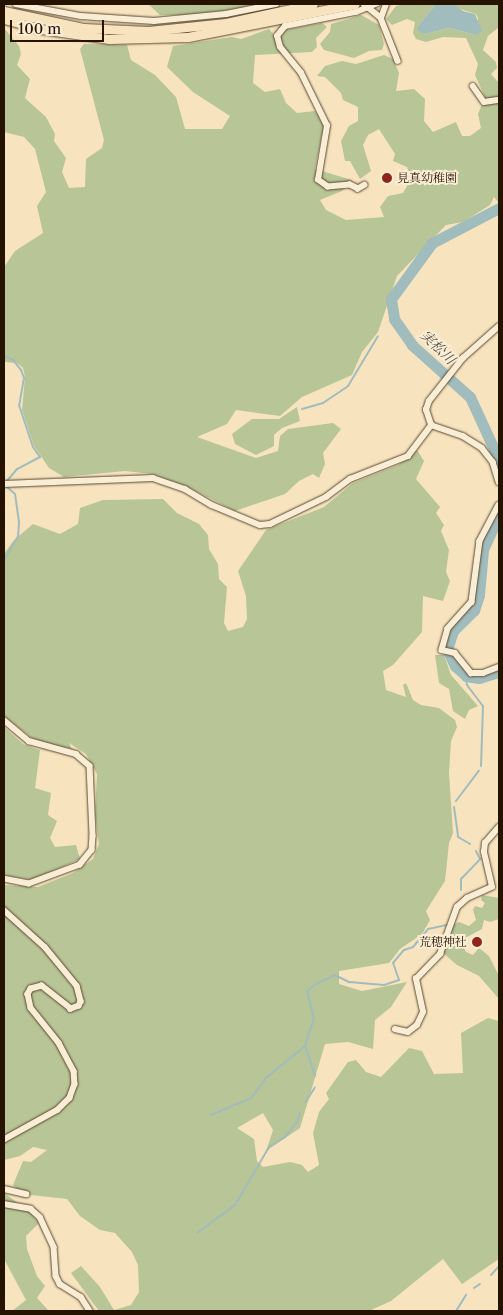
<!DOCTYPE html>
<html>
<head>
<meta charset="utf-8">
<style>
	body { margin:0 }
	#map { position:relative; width:503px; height:1315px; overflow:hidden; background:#f7e4bf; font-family:"Libre Caslon Text","Noto Serif JP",serif }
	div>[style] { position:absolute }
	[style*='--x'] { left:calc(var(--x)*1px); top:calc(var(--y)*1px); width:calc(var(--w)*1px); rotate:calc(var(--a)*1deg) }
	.green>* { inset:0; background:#b8c596 }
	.water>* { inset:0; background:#a1bcbc }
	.stream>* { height:2px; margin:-1px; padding:0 1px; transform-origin:1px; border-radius:1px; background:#a1bcbc }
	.river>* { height:11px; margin:-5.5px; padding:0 5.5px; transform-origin:5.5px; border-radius:5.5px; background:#a1bcbc }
	.roads { filter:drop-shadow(0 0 1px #5a4730) drop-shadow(0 0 1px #5a4730) }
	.minor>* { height:5.5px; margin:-2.75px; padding:0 2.75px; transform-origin:2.75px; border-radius:2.75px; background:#faedd5 }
	.primary>* { height:9px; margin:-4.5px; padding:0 4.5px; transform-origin:4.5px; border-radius:4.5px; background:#f7e4bf }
	.dots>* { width:14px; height:14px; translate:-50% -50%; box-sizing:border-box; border:2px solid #faedd5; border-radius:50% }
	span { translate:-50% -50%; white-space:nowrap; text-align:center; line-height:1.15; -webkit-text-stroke:4px #faedd5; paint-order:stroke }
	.poi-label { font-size:12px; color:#251300 }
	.left { translate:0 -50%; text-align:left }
	.right { translate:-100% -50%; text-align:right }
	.water-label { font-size:14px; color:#504e42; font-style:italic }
	.frame { position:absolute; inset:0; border:5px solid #251300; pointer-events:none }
	.scale { position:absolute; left:10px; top:20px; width:94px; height:22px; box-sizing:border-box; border:2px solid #251300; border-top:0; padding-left:6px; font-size:15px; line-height:18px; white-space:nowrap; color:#251300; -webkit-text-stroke:4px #faedd5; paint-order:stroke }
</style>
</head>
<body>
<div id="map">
	<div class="green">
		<i style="clip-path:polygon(148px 4px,268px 4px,196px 15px,160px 15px)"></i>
		<i style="clip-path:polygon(404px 4px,436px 4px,418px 26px,425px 34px,449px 28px,476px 35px,478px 18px,476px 14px,457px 8px,453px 4px,499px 4px,499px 27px,488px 36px,483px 50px,496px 62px,497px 68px,491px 74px,499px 83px,499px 203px,494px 197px,490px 205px,463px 222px,446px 225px,397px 276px,378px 332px,362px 352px,352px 375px,302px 397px,280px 416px,236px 410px,227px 424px,197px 437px,256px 458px,278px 451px,280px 436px,288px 429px,333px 423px,341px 429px,323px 453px,325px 464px,319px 478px,313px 474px,299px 481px,285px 494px,235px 511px,186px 486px,152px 474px,125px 471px,64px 477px,49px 468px,34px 446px,22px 410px,25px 377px,23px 368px,17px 363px,4px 362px,4px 267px,15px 251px,43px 233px,37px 206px,46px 192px,35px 149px,24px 137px,4px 132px,4px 28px,19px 46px,21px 54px,17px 65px,30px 79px,25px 98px,46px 117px,55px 134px,54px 141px,66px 158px,62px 172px,69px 188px,85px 187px,86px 159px,102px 148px,104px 140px,80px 49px,84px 44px,127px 45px,131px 60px,155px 75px,176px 97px,185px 129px,222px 129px,230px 116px,193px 92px,167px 67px,173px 46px,232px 37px,241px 39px,269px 29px,278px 40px,286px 30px,322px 23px,327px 27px,316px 38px,317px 47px,312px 52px,255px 55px,253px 83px,265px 92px,280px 89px,286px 103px,297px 113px,315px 111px,324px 125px,315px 169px,352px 180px,342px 191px,320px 200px,326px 210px,346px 220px,384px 217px,380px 207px,388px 196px,403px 193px,411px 179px,407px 167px,393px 161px,395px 154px,379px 129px,368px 135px,363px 145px,371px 171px,360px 179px,350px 161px,345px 161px,341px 141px,349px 126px,358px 121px,358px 107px,343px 100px,341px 93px,325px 77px,317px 76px,325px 66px,342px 61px,356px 64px,384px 55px,393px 59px,399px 73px,396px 91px,414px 89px,425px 99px,424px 121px,433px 132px,456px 122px,462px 136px,470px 136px,481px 128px,478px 114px,485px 97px,475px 75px,478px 64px,466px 38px,443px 37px,426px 42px,416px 39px,413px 33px,415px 22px,407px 19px,392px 25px,386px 19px,396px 6px)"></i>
		<i style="clip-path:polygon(361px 15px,379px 25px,384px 44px,382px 50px,369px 51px,354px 58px,324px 50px,320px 44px,330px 32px,331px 24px)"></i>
		<i style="clip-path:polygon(297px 407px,300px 421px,282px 428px,274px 435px,274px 446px,256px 455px,235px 444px,232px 434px,252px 419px,279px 419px)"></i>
		<i style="clip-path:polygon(417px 450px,424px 461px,416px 479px,440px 507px,436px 513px,444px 525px,441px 531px,449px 550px,446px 572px,450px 581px,443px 601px,423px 596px,422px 632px,393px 665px,383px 671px,386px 690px,406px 697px,403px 685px,406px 683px,413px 700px,421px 705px,439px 708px,455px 720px,457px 727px,451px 741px,449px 773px,453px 833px,449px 843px,445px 881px,426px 911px,430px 920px,422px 934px,400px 949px,389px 963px,339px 971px,339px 984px,362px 991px,407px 982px,391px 1007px,375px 1020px,373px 1049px,348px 1042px,325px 1044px,300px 1128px,266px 1151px,273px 1130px,263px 1113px,237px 1128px,254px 1139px,257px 1161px,263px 1167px,290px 1162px,302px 1165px,308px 1172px,319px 1165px,313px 1133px,319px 1112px,329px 1099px,326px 1093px,348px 1062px,356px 1060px,366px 1072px,381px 1077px,409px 1048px,422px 1051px,434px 1074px,463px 1073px,461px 1033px,488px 1018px,499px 1021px,499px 1259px,462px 1284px,443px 1259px,391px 1301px,369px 1311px,99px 1311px,71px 1273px,81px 1266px,100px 1287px,114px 1310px,131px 1305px,139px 1292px,138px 1265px,132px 1252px,115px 1233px,100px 1230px,80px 1216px,67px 1199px,22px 1194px,13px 1185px,23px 1161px,31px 1162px,47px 1150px,33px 1147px,20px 1156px,4px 1160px,4px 885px,38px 887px,73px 873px,93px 859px,99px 844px,95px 814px,97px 774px,86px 754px,69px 743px,72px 749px,37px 742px,4px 716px,4px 554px,14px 540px,33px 524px,60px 534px,78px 524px,80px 508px,103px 500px,163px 499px,177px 513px,199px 524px,208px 535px,209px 549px,218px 564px,219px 579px,227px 587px,224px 623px,228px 631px,243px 627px,247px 619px,246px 596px,238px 571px,266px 530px,324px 507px,353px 483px,398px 465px)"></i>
		<i style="clip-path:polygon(435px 655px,444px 655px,451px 675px,478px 706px,469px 710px,465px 719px,453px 711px,449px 689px,439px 683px)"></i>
		<i style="clip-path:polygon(4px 727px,23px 744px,40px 750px,35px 788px,51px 793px,48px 815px,57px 821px,50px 838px,55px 847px,76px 845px,80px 859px,32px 880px,4px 875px)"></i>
		<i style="clip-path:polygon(482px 895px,499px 898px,499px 919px,490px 922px,484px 920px,482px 929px,465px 938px,462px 944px,466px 952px,473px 955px,479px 948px,489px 956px,499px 976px,499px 999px,479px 976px,457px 965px,443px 953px,450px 926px,459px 922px,469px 926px,476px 920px,473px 910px,475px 906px,482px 908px,485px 903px,481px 900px)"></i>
		<i style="clip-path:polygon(4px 1193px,29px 1211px,39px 1223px,26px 1236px,27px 1249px,37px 1276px,45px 1286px,37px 1298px,49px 1311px,12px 1311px,26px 1300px,4px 1259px)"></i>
	</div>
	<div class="water">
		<i style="clip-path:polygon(436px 4px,453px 4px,463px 11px,475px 14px,482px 31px,476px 35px,449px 28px,425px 34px,418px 31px,418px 26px)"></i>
	</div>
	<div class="stream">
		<i style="--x:4;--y:356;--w:10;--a:24"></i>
		<i style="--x:13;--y:360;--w:13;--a:51"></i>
		<i style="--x:21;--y:370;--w:9;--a:69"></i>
		<i style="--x:24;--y:378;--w:27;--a:100"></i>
		<i style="--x:19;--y:405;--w:44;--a:71.6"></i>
		<i style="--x:33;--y:447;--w:12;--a:55"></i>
		<i style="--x:40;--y:457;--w:26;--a:152"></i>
		<i style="--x:17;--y:469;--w:16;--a:130"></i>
		<i style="--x:302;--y:409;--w:22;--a:-16"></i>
		<i style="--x:323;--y:403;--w:30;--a:-34"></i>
		<i style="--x:348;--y:386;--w:58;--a:-59"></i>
		<i style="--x:4;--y:560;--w:27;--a:-59"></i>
		<i style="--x:18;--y:537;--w:15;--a:-86"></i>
		<i style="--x:19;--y:522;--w:28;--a:-98"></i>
		<i style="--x:15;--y:494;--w:11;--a:-139"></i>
		<i style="--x:466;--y:676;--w:9;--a:84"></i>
		<i style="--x:467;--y:685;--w:26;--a:53"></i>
		<i style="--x:483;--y:706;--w:60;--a:91.9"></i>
		<i style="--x:456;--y:801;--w:38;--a:-53"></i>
		<i style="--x:454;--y:807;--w:30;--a:82"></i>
		<i style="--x:458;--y:837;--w:14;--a:30"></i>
		<i style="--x:461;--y:890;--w:11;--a:-90"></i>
		<i style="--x:461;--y:879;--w:28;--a:-46"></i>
		<i style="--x:480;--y:859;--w:9;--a:-117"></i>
		<i style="--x:305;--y:1046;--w:31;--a:71"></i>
		<i style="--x:306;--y:1102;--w:17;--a:-59"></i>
		<i style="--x:211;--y:1115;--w:43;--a:-23"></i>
		<i style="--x:251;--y:1098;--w:25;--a:-53"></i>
		<i style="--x:266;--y:1078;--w:50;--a:-39.4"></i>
		<i style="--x:305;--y:1046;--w:28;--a:-72"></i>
		<i style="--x:314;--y:1019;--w:29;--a:-104"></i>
		<i style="--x:307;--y:991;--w:11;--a:-38"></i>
		<i style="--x:316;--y:984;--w:21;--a:-25"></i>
		<i style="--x:335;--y:975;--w:16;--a:27"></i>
		<i style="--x:349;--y:982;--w:35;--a:5"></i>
		<i style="--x:384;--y:985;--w:16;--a:-18"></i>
		<i style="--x:399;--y:980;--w:18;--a:-109"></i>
		<i style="--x:393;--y:963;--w:17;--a:-50"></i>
		<i style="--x:404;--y:950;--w:9;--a:-18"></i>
		<i style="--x:413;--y:947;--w:23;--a:-50"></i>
		<i style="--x:428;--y:929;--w:19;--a:-12"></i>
		<i style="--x:197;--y:1233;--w:47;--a:-36.4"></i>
		<i style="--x:235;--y:1205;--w:67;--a:-59.6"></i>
		<i style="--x:269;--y:1147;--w:19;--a:-32"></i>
		<i style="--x:285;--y:1137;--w:21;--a:-51"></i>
		<i style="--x:298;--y:1121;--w:8;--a:-76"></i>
		<i style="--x:491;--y:1275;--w:12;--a:-48"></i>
		<i style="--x:474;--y:1288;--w:7;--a:-34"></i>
		<i style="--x:456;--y:1311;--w:19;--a:-58"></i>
	</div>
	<div class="river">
		<i style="--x:499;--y:208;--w:76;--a:152.4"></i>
		<i style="--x:432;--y:243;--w:69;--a:126.2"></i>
		<i style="--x:391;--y:299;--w:20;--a:81"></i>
		<i style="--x:394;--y:319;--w:32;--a:55"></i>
		<i style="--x:412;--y:345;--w:78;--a:41.9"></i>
		<i style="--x:470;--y:397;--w:69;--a:65.3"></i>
		<i style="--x:499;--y:515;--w:38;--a:115"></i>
		<i style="--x:483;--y:550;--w:45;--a:95.1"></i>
		<i style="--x:479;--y:595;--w:16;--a:108"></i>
		<i style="--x:474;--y:610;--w:30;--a:135"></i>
		<i style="--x:453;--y:631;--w:19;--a:108"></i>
		<i style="--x:447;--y:649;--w:19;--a:65"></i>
		<i style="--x:455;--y:666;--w:15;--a:42"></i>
		<i style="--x:466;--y:676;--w:13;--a:9"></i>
		<i style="--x:479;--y:678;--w:21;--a:-17"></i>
	</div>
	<div class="roads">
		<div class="minor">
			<i style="--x:16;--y:4;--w:66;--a:10.5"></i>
			<i style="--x:81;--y:16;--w:73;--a:3.9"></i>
			<i style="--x:154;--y:21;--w:72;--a:-5.6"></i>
			<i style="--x:226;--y:14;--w:51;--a:-11.3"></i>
			<i style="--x:364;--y:4;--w:22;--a:39"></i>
			<i style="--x:381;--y:18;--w:15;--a:-70"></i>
			<i style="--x:381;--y:18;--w:46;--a:68.4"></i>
			<i style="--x:473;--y:86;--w:19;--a:55"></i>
			<i style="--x:484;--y:102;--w:15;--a:-8"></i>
			<i style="--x:365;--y:185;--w:8;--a:150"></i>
			<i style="--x:358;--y:189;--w:9;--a:-153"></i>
			<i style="--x:350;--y:185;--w:22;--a:175"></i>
			<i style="--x:328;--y:187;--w:12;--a:-145"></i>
			<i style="--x:318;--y:180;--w:55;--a:-80.5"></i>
			<i style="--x:327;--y:126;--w:59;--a:-116.1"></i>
			<i style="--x:301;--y:73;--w:33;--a:-129"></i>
			<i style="--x:280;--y:47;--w:11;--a:-105"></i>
			<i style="--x:277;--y:36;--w:13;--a:-51"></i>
			<i style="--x:285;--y:26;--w:72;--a:-11.2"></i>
			<i style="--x:356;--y:12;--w:22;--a:-22"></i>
			<i style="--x:431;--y:425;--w:34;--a:19"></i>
			<i style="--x:463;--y:436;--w:22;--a:32"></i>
			<i style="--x:482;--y:448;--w:18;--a:52"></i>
			<i style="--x:493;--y:462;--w:21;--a:73"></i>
			<i style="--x:4;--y:484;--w:149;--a:-2.3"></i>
			<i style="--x:153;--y:478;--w:34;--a:19"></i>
			<i style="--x:185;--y:489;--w:31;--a:31"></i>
			<i style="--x:212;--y:505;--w:52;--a:22.6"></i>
			<i style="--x:260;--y:525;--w:10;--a:-6"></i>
			<i style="--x:270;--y:524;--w:62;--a:-25.7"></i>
			<i style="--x:326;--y:497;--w:30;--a:-37"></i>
			<i style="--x:350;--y:479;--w:62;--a:-21.6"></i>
			<i style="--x:408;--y:456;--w:39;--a:-53"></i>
			<i style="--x:431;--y:425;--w:16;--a:-108"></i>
			<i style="--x:426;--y:410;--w:9;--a:-72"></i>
			<i style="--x:429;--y:401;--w:55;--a:-51.7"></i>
			<i style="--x:463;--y:358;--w:48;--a:-41.6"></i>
			<i style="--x:499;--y:505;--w:41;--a:117.8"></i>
			<i style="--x:480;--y:541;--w:62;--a:97.5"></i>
			<i style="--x:472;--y:602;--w:36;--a:132"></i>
			<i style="--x:448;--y:629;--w:22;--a:106"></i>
			<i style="--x:442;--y:650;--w:13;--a:13"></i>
			<i style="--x:455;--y:653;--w:26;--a:51"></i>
			<i style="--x:471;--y:673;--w:12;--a:0"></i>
			<i style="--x:483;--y:673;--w:17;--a:-21"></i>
			<i style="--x:4;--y:720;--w:33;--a:40"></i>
			<i style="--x:29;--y:741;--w:49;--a:15.5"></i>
			<i style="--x:76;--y:754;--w:18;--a:41"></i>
			<i style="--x:90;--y:766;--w:70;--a:87.5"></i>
			<i style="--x:93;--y:836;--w:14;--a:94"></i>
			<i style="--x:92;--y:850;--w:19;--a:129"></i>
			<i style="--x:80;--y:865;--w:54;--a:159.6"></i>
			<i style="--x:29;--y:884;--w:25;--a:-169"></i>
			<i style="--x:4;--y:910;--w:55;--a:42.1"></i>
			<i style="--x:45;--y:947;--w:50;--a:50.6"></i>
			<i style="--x:77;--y:986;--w:16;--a:75"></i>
			<i style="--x:81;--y:1001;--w:5;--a:112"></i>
			<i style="--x:79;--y:1006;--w:9;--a:159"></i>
			<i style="--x:71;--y:1009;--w:37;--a:-142"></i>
			<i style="--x:42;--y:986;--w:11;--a:165"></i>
			<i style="--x:31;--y:989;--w:6;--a:121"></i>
			<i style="--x:28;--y:994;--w:14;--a:78"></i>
			<i style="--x:31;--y:1008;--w:45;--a:51.3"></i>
			<i style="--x:59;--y:1043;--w:32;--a:62"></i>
			<i style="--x:74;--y:1071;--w:13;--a:86"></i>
			<i style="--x:75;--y:1084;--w:15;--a:110"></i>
			<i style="--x:70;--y:1098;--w:17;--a:135"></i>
			<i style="--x:58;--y:1110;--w:62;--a:150.9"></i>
			<i style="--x:395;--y:1029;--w:13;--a:13"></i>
			<i style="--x:408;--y:1032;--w:11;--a:-38"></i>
			<i style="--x:417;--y:1025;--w:14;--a:-65"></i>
			<i style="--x:423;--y:1012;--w:34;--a:-102"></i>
			<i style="--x:416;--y:979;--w:35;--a:-46"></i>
			<i style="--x:440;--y:954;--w:50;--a:-70.1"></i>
			<i style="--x:457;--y:907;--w:13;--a:-42"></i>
			<i style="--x:467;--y:898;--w:27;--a:-24"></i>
			<i style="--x:492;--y:887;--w:36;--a:-103"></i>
			<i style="--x:484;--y:852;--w:9;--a:-84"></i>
			<i style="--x:485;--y:843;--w:21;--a:-49"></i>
			<i style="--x:4;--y:1189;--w:23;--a:13"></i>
			<i style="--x:4;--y:1204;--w:27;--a:10"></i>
			<i style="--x:31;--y:1209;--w:12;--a:42"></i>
			<i style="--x:40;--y:1217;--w:33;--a:65"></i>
			<i style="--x:54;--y:1247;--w:29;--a:86"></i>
			<i style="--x:56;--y:1276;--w:9;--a:63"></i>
			<i style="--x:60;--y:1284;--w:25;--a:32"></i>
			<i style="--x:81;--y:1297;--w:17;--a:57"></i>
		</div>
		<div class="primary">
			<i style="--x:4;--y:11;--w:82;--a:12"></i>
			<i style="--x:84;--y:28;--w:64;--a:2.7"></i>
			<i style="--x:148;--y:31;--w:78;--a:-5.9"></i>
			<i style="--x:226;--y:23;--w:89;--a:-12.3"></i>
			<i style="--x:4;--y:19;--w:38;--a:15"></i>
			<i style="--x:41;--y:29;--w:69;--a:8.4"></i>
			<i style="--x:109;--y:39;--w:79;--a:-1.5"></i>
			<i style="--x:188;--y:37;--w:170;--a:-11.2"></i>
		</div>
	</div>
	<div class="dots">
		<i style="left:387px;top:178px;background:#8f2418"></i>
		<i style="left:477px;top:942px;background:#8f2418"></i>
	</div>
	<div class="poi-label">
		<span class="left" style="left:397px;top:178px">見真幼稚園</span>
		<span class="right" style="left:467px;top:942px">荒穂神社</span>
	</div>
	<div class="water-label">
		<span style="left:438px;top:347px;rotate:44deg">実松川</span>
	</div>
	<div class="frame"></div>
	<div class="scale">100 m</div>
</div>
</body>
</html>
